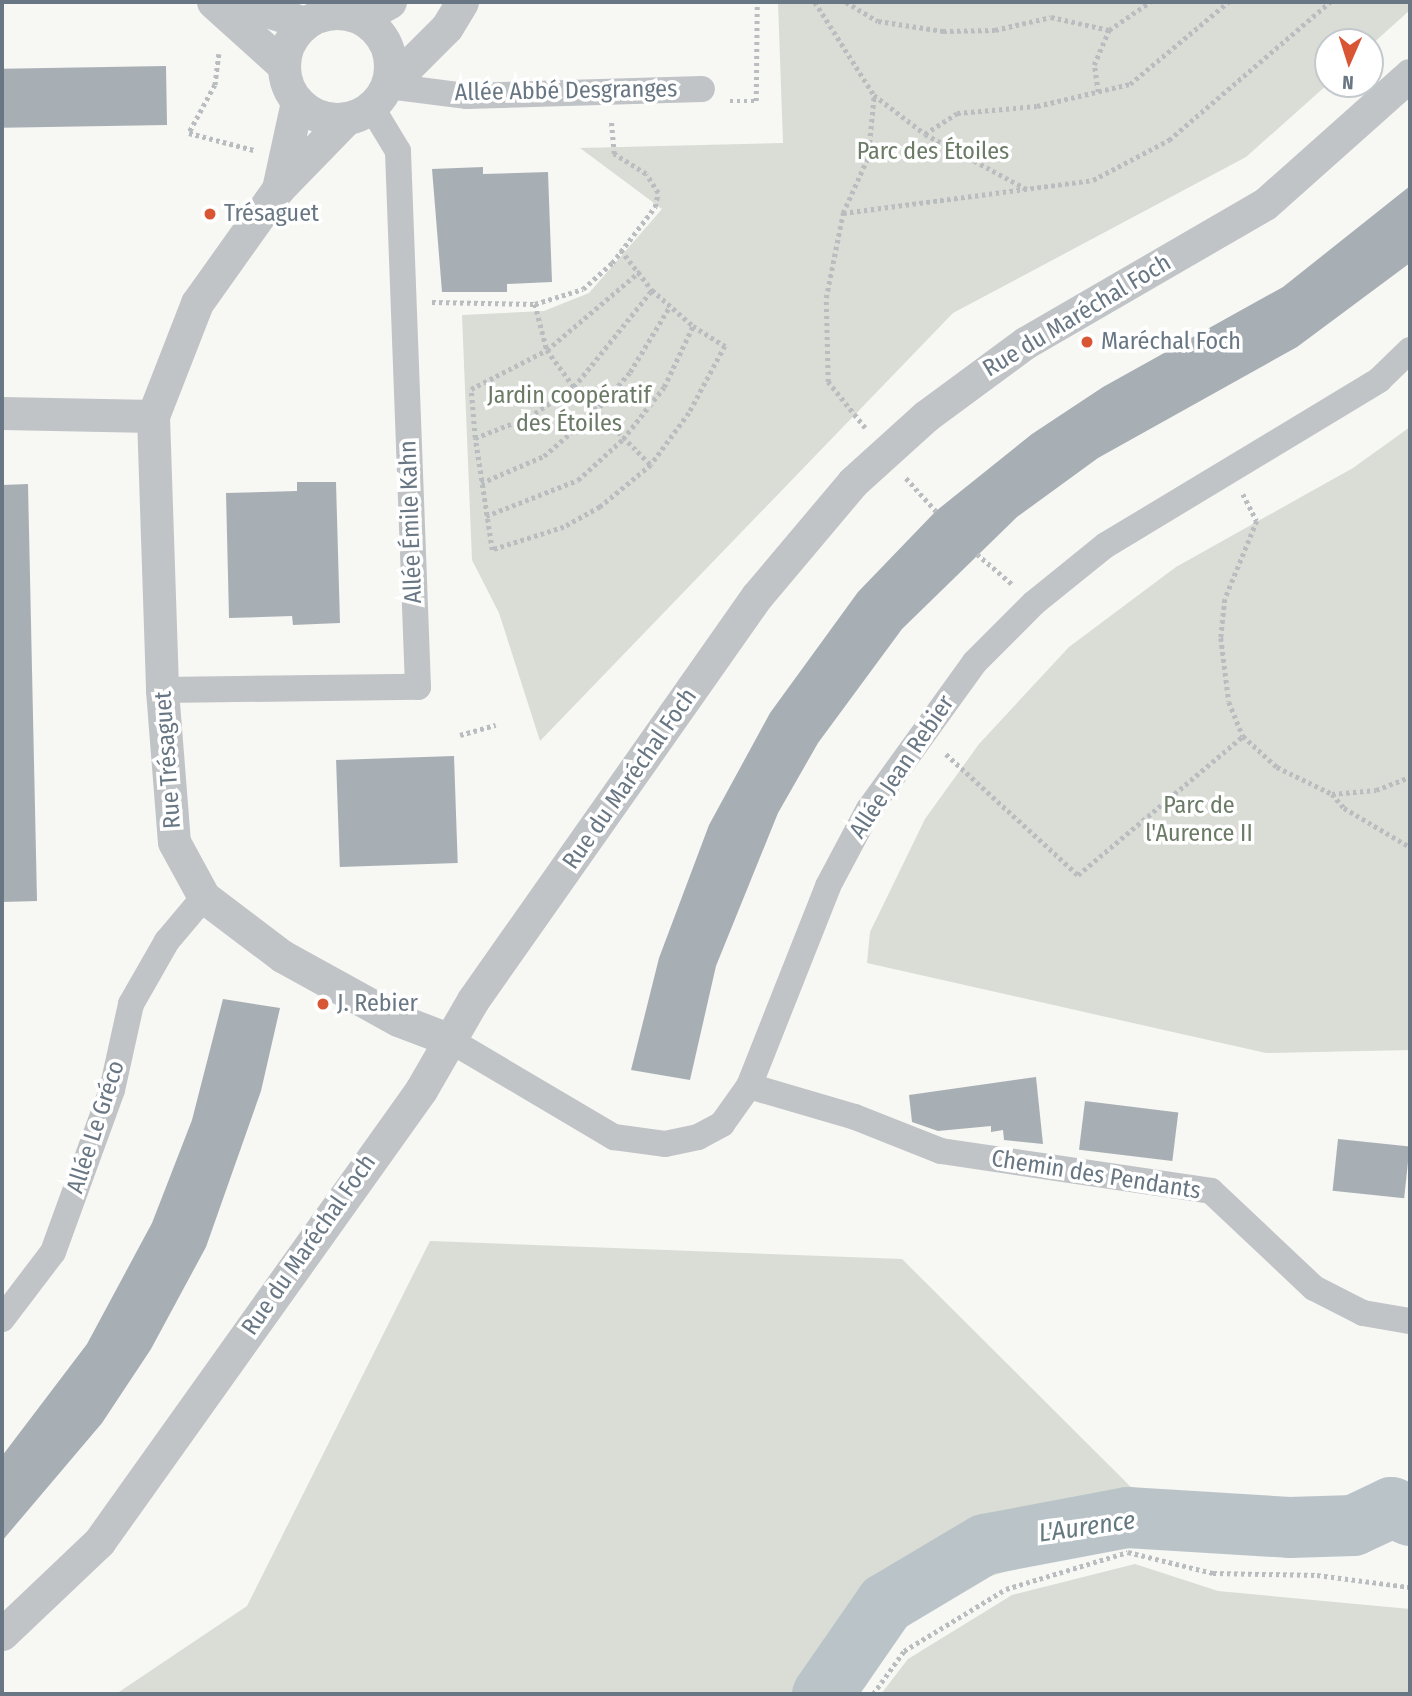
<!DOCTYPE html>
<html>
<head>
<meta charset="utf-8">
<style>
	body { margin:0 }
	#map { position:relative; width:1412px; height:1696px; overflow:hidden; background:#f7f7f4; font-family:"Fira Sans Condensed",sans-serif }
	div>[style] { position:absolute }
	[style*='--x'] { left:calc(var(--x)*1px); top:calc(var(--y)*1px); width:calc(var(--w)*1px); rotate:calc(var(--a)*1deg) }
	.green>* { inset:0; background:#d9ddd5 }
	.river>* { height:61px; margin:-30.5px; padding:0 30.5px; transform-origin:30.5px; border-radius:30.5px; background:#bac4c8 }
	.building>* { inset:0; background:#a8afb4; transform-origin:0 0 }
	.path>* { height:4.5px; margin-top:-2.25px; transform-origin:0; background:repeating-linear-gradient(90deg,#babdbf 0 3.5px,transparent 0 7px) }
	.minor>* { height:26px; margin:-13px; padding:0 13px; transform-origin:13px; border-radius:13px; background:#c0c4c7 }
	.tertiary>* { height:33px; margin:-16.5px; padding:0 16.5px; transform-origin:16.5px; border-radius:16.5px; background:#c0c4c7 }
	.tertiary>.ring { margin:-16.5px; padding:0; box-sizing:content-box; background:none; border:33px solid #c0c4c7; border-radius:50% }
	.dots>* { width:19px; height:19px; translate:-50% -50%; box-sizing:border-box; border:4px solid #fff; border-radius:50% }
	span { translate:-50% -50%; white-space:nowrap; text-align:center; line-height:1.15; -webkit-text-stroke:7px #fff; paint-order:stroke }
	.street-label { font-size:24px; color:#687783 }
	.park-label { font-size:24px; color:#6b7b66 }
	.poi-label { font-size:24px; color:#687783 }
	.left { translate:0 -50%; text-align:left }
	.water-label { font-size:26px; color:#63787f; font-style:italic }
	.frame { position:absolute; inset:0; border:4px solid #687783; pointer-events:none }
	.north { position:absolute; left:1314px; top:28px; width:70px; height:70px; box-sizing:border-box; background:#fff; border:2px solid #c3c9cd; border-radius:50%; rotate:183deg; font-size:19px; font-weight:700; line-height:28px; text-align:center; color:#687783 }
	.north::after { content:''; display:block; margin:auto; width:24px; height:32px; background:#d85633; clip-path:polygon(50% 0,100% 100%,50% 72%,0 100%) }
</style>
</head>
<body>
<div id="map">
	<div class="green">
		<i style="clip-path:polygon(778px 2px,1410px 2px,1410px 10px,1370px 46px,1328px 42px,1328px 84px,1246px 157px,953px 313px,540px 741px,499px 613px,472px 560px,462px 315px,544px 311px,589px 293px,662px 209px,580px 148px,783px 143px)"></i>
		<i style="clip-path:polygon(1410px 427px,1410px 1050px,1266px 1053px,867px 963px,870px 932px,925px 819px,979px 744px,1069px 647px,1176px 567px,1353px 468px)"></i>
		<i style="clip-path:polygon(430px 1241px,902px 1259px,1168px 1524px,964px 1584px,888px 1634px,843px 1694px,116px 1694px,247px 1606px)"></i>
		<i style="clip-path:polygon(1135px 1564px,1218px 1591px,1410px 1609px,1410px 1694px,881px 1694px,908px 1659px,1012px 1595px)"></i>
	</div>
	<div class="river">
		<i style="--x:822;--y:1694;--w:111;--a:-55.3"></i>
		<i style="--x:885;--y:1603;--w:115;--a:-30.8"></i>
		<i style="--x:984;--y:1544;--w:146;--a:-10.7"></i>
		<i style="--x:1127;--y:1517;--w:162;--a:3.5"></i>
		<i style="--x:1289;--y:1527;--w:64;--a:-1.8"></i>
		<i style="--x:1353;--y:1525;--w:42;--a:-25.3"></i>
		<i style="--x:1391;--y:1507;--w:21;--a:23"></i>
	</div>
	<div class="building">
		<i style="left:166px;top:66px;width:59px;height:164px;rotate:89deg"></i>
		<i style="clip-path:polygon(483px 167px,483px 174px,548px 172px,552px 282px,507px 284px,507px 292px,442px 292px,432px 169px)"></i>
		<i style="clip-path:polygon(1410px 186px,1410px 263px,1297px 347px,1098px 458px,1017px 517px,902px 629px,818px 743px,778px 813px,716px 966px,690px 1080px,631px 1070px,659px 958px,709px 825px,770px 713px,858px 592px,936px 511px,1032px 434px,1103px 387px,1283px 287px)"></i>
		<i style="clip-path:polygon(297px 482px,336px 482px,340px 623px,293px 625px,292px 616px,229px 618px,226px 493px,297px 491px)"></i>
		<i style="clip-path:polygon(28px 484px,37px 901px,2px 902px,2px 485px)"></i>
		<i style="left:454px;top:756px;width:107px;height:118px;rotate:88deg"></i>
		<i style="clip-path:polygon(223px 999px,280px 1008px,261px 1091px,206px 1247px,151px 1349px,102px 1423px,2px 1541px,2px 1456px,87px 1344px,152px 1223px,192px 1120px)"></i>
		<i style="clip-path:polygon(1036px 1077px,1043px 1144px,1004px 1140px,1003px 1130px,991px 1132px,991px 1126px,938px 1131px,912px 1122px,909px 1095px)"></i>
		<i style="left:1085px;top:1101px;width:94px;height:49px;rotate:7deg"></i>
		<i style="left:1338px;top:1139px;width:72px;height:52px;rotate:6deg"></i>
	</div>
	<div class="path">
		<i style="--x:815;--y:2;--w:110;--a:57.6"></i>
		<i style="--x:874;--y:95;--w:64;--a:37.4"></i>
		<i style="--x:925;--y:134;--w:117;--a:28.5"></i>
		<i style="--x:846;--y:2;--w:37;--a:31"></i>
		<i style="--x:878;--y:21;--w:66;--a:8.7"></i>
		<i style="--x:943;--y:31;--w:52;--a:-1.1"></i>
		<i style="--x:995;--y:30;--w:57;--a:-13.1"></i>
		<i style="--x:1051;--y:17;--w:59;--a:12.6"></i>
		<i style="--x:1109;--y:30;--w:50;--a:-34.3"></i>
		<i style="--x:219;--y:54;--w:31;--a:97"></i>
		<i style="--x:215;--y:85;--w:55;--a:118.4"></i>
		<i style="--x:189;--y:133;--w:67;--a:14.7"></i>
		<i style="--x:1098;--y:92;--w:27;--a:-98"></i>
		<i style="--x:1094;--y:65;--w:38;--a:-67"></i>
		<i style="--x:730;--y:101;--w:26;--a:0"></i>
		<i style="--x:756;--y:101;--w:99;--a:-89.4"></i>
		<i style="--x:925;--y:134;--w:38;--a:-33"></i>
		<i style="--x:957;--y:113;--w:80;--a:-5"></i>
		<i style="--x:1037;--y:106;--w:96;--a:-13.3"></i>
		<i style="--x:1130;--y:84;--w:128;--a:-39.9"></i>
		<i style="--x:843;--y:213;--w:252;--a:-7.5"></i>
		<i style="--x:1093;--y:180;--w:86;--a:-27.8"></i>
		<i style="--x:1169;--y:140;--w:212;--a:-40.6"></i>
		<i style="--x:621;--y:250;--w:51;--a:52.2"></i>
		<i style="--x:652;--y:290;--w:55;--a:41.3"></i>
		<i style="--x:693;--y:326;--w:38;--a:32"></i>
		<i style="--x:725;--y:346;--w:76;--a:118.2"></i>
		<i style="--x:689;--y:413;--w:64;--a:126.2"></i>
		<i style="--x:651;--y:465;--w:66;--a:140.5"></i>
		<i style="--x:600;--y:507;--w:41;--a:150.9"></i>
		<i style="--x:564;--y:527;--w:76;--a:162.3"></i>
		<i style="--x:492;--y:550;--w:113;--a:-98.6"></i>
		<i style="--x:475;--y:438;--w:58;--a:-21.3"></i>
		<i style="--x:529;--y:417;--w:54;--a:-33.7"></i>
		<i style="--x:574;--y:387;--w:124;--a:-51.2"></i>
		<i style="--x:432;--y:302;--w:103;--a:1.1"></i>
		<i style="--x:535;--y:304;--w:50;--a:-17.4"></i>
		<i style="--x:583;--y:289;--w:39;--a:-42"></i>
		<i style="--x:612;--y:263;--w:71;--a:-52.5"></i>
		<i style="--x:655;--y:207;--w:14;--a:-78"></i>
		<i style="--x:658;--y:193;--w:22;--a:-122"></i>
		<i style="--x:646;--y:174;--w:38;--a:-148"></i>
		<i style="--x:614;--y:154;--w:34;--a:-95"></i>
		<i style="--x:535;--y:304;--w:48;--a:75.4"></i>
		<i style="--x:547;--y:350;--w:46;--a:53.9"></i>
		<i style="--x:574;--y:387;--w:110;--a:45.4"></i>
		<i style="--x:865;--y:428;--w:59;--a:-128.8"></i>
		<i style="--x:828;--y:382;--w:84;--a:-91.4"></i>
		<i style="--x:826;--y:298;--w:87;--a:-78.7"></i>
		<i style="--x:843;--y:213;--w:61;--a:-65.9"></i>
		<i style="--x:868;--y:157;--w:62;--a:-84.5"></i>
		<i style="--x:475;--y:438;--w:49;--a:-94.7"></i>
		<i style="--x:471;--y:389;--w:85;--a:-27.2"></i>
		<i style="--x:547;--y:350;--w:122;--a:-40.3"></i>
		<i style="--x:906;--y:478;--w:45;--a:47.7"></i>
		<i style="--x:481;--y:483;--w:69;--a:-23.2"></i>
		<i style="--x:544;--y:456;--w:67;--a:-40.8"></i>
		<i style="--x:595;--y:412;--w:53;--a:-48.8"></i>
		<i style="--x:630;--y:372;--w:77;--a:-58.8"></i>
		<i style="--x:1243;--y:494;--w:30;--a:63"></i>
		<i style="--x:1257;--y:521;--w:84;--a:112.3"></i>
		<i style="--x:1225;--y:599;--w:39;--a:96"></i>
		<i style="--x:1221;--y:638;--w:64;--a:82.9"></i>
		<i style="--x:1229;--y:702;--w:37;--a:68"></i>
		<i style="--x:1243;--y:736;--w:46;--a:42.4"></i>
		<i style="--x:1277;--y:767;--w:61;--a:26.1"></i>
		<i style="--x:1332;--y:794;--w:44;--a:-5.2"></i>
		<i style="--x:1376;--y:790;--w:36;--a:-21"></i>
		<i style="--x:486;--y:516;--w:99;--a:-21.4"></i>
		<i style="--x:578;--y:480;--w:61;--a:-42.3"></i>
		<i style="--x:623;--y:439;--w:66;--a:-51.7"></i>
		<i style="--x:664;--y:387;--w:68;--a:-64.6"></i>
		<i style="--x:977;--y:554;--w:46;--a:40.6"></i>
		<i style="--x:460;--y:735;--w:37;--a:-16"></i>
		<i style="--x:946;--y:754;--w:179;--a:42.5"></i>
		<i style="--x:1078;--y:875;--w:216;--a:-40.1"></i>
		<i style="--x:1332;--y:794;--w:18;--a:49"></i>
		<i style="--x:1344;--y:808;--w:77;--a:30.6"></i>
		<i style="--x:873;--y:1694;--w:53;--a:-54.2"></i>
		<i style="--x:904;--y:1651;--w:119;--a:-31.3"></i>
		<i style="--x:1006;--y:1589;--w:127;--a:-16.9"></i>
		<i style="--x:1128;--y:1552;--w:88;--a:13.9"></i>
		<i style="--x:1213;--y:1573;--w:104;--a:1.1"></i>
		<i style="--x:1317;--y:1575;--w:94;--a:7.4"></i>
	</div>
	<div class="minor">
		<i style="--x:388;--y:86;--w:80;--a:7.2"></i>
		<i style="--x:467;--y:96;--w:235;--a:-1.7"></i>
		<i style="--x:162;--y:690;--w:256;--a:-0.7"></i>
		<i style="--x:418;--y:687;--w:536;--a:-92.14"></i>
		<i style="--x:398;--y:151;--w:50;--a:-121.2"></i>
		<i style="--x:448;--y:1039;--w:193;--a:30.6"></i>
		<i style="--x:614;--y:1137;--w:51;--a:7.8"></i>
		<i style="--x:665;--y:1144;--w:34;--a:-12"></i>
		<i style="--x:698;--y:1137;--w:27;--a:-28"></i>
		<i style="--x:722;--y:1124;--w:47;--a:-54.6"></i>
		<i style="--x:749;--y:1086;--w:215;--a:-68.4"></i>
		<i style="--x:828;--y:886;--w:87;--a:-62"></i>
		<i style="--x:869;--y:809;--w:181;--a:-54.2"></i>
		<i style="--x:975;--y:662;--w:83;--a:-45"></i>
		<i style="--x:1034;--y:603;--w:92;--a:-38.9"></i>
		<i style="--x:1106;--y:545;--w:319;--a:-31.1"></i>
		<i style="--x:1379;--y:380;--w:43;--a:-44.1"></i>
		<i style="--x:749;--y:1086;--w:110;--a:16.3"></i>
		<i style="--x:855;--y:1117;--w:92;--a:21.6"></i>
		<i style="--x:941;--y:1151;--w:273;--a:8.4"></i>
		<i style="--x:1211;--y:1191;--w:141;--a:43.3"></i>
		<i style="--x:1314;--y:1288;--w:55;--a:27"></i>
		<i style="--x:1363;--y:1313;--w:48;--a:9.7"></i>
		<i style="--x:2;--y:1319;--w:84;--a:-52.7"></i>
		<i style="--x:53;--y:1252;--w:172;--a:-70"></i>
		<i style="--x:112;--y:1090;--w:88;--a:-77.5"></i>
		<i style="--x:131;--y:1004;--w:73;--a:-60.3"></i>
		<i style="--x:167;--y:941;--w:57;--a:-49.9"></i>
	</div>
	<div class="tertiary">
		<i style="--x:213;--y:2;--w:94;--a:42"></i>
		<i style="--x:239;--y:2;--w:69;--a:17.7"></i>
		<i class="ring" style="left:284px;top:13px;width:73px;height:73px"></i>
		<i style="--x:361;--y:18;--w:33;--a:-29"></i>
		<i style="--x:388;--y:86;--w:83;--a:-45"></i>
		<i style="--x:447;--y:27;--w:29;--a:-59"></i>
		<i style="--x:346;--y:119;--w:98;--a:134.2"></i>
		<i style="--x:278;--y:189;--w:140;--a:125.4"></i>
		<i style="--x:197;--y:303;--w:121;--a:111.3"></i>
		<i style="--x:153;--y:416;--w:274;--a:88.1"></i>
		<i style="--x:162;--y:690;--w:152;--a:85.5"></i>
		<i style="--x:174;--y:842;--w:63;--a:61.4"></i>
		<i style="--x:204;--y:897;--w:98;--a:37.1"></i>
		<i style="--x:282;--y:956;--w:132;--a:28.9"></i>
		<i style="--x:398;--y:1020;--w:53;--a:20.8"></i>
		<i style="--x:278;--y:189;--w:89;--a:-77.7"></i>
		<i style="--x:2;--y:413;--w:151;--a:1.1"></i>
		<i style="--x:2;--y:1634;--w:134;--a:-43.5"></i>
		<i style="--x:99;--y:1542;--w:555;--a:-54.53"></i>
		<i style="--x:421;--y:1090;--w:104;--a:-60"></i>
		<i style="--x:473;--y:1000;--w:494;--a:-54.9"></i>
		<i style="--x:757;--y:596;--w:149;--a:-49.9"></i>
		<i style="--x:853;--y:482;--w:98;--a:-42.1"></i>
		<i style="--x:926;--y:416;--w:123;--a:-36.4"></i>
		<i style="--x:1025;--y:343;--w:277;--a:-30.1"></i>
		<i style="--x:1265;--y:204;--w:194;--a:-41.7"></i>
	</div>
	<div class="dots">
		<i style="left:210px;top:214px;background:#d85633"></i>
		<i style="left:1087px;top:342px;background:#d85633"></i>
		<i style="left:323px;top:1004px;background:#d85633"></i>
	</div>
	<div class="street-label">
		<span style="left:566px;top:91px;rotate:-1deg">Allée Abbé Desgranges</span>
		<span style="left:1077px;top:316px;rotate:-31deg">Rue du Maréchal Foch</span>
		<span style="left:411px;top:522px;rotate:-92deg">Allée Émile Kahn</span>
		<span style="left:168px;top:760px;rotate:-94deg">Rue Trésaguet</span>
		<span style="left:902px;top:767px;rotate:-56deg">Allée Jean Rebier</span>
		<span style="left:630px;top:779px;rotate:-55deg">Rue du Maréchal Foch</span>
		<span style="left:96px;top:1127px;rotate:-72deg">Allée Le Gréco</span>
		<span style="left:1096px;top:1175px;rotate:9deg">Chemin des Pendants</span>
		<span style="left:309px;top:1245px;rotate:-55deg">Rue du Maréchal Foch</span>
	</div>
	<div class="park-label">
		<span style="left:933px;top:152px">Parc des Étoiles</span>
		<span style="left:569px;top:410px">Jardin coopératif<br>des Étoiles</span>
		<span style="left:1199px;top:820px">Parc de<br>l'Aurence II</span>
	</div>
	<div class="poi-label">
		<span class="left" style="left:224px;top:214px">Trésaguet</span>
		<span class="left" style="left:1101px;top:342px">Maréchal Foch</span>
		<span class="left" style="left:337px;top:1004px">J. Rebier</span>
	</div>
	<div class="water-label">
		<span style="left:1087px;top:1527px;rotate:-8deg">L'Aurence</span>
	</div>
	<div class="frame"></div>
	<div class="north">N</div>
</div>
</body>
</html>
